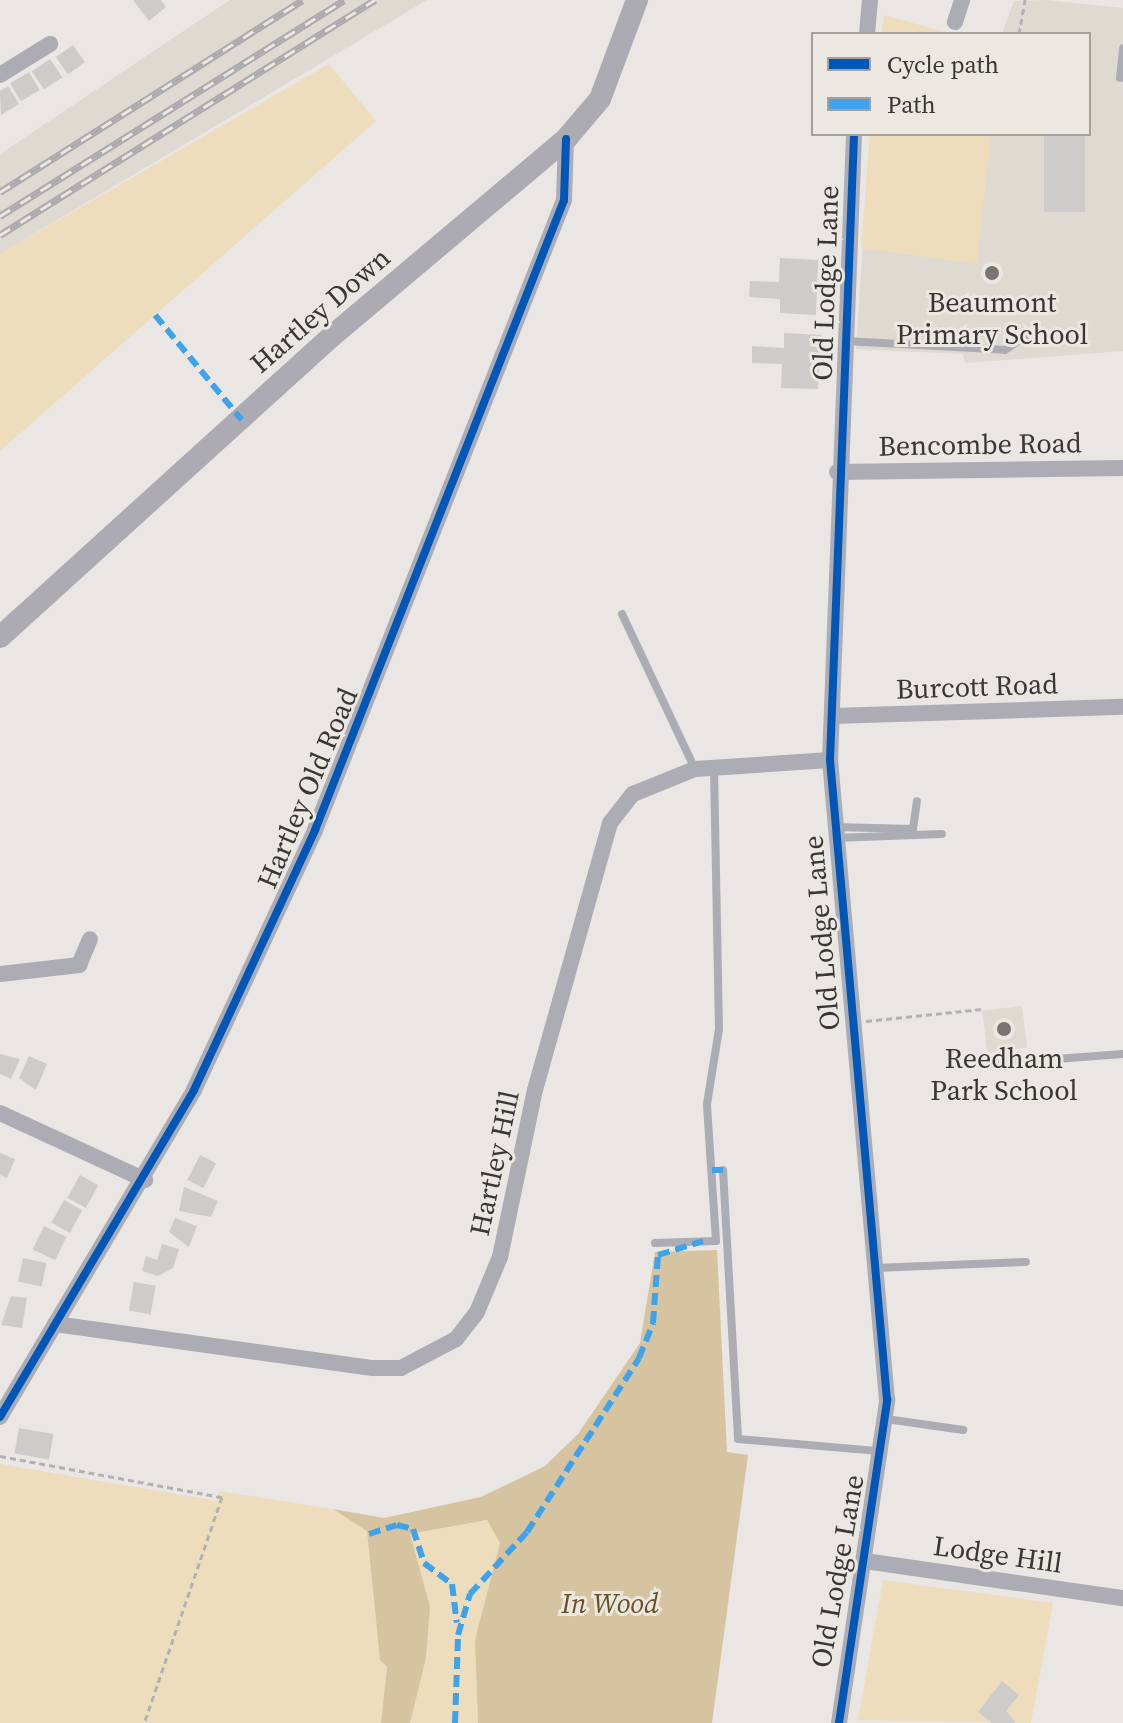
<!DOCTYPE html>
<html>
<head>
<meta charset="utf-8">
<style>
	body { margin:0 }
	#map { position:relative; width:1123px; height:1723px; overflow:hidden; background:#e9e6e3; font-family:"Source Serif 4",serif }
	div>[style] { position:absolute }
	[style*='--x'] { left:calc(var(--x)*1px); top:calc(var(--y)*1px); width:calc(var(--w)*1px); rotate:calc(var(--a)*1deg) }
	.built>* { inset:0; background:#ded9d1; transform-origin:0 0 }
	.green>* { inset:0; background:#edddbc }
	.forest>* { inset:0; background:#d6c4a0 }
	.building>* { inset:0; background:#ceccca; transform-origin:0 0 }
	.path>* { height:3px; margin-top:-1.5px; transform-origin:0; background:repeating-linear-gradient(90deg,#b2b1b4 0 6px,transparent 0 10px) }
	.lane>* { height:8px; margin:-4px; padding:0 4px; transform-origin:4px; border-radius:4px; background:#acacb4 }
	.street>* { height:16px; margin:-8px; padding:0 8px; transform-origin:8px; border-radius:8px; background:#acacb4 }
	.secondary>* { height:22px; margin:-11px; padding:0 11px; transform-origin:11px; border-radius:11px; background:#acabb3 }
	.rail>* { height:7px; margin-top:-3.5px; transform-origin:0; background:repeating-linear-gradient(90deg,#ebe7e1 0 12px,#abaaad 0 24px); box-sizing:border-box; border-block:2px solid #abaaad }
	.quiet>* { height:6px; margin-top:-3px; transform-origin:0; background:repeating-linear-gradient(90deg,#3fa3eb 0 12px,transparent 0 18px) }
	.cycleway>* { height:8px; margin:-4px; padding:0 4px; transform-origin:4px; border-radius:4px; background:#0057b8 }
	.dots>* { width:22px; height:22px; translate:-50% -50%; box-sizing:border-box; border:4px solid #ebe7e1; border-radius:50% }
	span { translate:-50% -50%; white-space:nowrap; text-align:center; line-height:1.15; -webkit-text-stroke:6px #ebe7e1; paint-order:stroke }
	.street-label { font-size:28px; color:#393735 }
	.poi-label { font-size:28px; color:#393735 }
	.park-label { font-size:28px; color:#685223; font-style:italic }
	.legend { position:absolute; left:811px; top:32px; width:280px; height:104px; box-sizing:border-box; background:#ebe7e1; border:2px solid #a4a19c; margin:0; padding:10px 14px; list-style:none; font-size:24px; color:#393735 }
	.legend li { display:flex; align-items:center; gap:16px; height:40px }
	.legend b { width:40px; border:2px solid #a4a19c }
</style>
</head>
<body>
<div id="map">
	<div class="built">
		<i style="clip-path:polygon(230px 0,427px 0,0 254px,0 154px)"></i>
		<i style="clip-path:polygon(1045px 0,1123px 8px,1123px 351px,965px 363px,963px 354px,856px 349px,870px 134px,1089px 134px,1089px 34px,1002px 34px,1014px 1px)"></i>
		<i style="left:1022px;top:1006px;width:42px;height:40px;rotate:83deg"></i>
	</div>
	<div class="green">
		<i style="clip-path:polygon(884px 15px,952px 34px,881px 34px)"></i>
		<i style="clip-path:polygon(329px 64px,376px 121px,0 451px,0 254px)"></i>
		<i style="clip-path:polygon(870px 134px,991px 134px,977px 264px,861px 248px)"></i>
		<i style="clip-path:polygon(0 1464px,217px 1501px,219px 1491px,333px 1509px,356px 1522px,367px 1531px,380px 1660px,387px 1667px,381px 1723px,0 1723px)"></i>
		<i style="clip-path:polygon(488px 1520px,500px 1543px,475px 1640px,478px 1723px,410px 1723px,430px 1606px,410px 1534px)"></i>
		<i style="clip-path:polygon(883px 1580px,1053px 1603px,1031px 1723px,858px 1720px)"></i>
	</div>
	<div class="forest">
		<i style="clip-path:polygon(717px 1250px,727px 1452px,748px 1455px,712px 1723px,478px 1723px,475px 1640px,500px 1543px,487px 1520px,410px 1534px,430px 1606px,426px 1658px,410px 1723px,381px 1723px,387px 1667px,380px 1660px,367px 1531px,333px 1509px,384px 1518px,481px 1497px,545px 1466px,578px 1434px,640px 1343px,655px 1252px)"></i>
	</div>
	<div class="building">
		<i style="clip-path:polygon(133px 0,161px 0,166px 7px,149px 21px)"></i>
		<i style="left:73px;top:45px;width:21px;height:21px;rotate:55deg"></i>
		<i style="left:50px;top:59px;width:22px;height:22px;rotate:56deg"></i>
		<i style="left:29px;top:72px;width:21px;height:22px;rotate:59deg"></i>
		<i style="clip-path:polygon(8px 86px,19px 104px,1px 115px,0 91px)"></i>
		<i style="left:1044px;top:134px;width:41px;height:78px"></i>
		<i style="clip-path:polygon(780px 258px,818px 260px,816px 315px,780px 313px,780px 299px,749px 297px,750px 281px,779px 282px)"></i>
		<i style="clip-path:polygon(784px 333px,821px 335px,818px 389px,781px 388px,782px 364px,752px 363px,752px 346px,784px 348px)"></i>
		<i style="clip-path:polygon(0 1054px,20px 1059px,11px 1079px,0 1074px)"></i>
		<i style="clip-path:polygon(29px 1056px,47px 1064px,36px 1090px,19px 1078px)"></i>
		<i style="clip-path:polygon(0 1153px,15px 1159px,7px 1178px,0 1175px)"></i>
		<i style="left:200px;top:1155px;width:18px;height:28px;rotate:27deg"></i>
		<i style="left:80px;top:1175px;width:21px;height:26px;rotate:29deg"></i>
		<i style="clip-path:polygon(184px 1187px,218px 1201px,211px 1217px,179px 1211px)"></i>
		<i style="left:64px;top:1200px;width:21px;height:26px;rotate:29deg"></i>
		<i style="clip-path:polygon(175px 1218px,197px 1226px,189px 1247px,169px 1232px)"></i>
		<i style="left:44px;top:1226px;width:25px;height:26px;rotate:26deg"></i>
		<i style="clip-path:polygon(162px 1244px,179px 1249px,173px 1268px,158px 1276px,142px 1271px,146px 1256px,157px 1260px)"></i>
		<i style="left:23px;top:1258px;width:24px;height:24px;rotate:12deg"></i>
		<i style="left:134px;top:1282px;width:22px;height:29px;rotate:10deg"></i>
		<i style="clip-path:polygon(11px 1296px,27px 1298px,22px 1328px,1px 1325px)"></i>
		<i style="left:19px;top:1428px;width:35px;height:26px;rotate:10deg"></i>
		<i style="clip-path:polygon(1002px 1681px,1019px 1695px,1006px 1711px,1016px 1723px,992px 1723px,978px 1712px)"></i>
	</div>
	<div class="path">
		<i style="--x:1019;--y:34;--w:35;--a:-80"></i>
		<i style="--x:866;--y:1021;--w:117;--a:-5.9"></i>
		<i style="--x:0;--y:1456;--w:226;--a:10.5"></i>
		<i style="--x:222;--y:1497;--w:239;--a:109"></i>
	</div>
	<div class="lane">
		<i style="--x:1120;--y:78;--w:30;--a:-84"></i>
		<i style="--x:846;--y:341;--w:159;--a:3.2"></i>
		<i style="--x:1005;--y:350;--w:27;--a:-34"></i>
		<i style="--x:622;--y:614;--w:171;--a:64.8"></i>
		<i style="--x:835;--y:827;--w:78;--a:1.5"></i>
		<i style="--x:913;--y:829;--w:28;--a:-82"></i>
		<i style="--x:835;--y:838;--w:107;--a:-2.1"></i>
		<i style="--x:1002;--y:1063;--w:121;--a:-4.3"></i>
		<i style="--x:723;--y:1170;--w:269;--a:86.8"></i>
		<i style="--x:738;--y:1439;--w:142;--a:4.9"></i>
		<i style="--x:655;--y:1243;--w:61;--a:-1.9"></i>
		<i style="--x:716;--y:1241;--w:137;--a:-93.8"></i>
		<i style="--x:707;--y:1104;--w:76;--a:-80.9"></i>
		<i style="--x:719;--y:1029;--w:261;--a:-91.1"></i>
		<i style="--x:875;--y:1268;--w:151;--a:-2.3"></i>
		<i style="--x:886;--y:1419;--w:78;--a:8.1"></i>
	</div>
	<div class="street">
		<i style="--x:955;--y:22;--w:23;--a:-72"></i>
		<i style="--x:867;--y:34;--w:34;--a:-85"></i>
		<i style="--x:0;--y:75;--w:59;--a:-31.8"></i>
		<i style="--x:837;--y:472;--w:286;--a:-0.8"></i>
		<i style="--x:832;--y:716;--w:291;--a:-1.8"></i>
		<i style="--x:0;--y:974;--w:80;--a:-6.5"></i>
		<i style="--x:79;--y:965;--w:28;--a:-67"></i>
		<i style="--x:0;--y:1113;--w:160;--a:24.8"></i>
		<i style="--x:55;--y:1324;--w:321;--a:7.9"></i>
		<i style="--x:373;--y:1368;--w:28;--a:0"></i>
		<i style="--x:401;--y:1368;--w:62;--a:-27.8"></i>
		<i style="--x:456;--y:1339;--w:34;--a:-52"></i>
		<i style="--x:477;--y:1312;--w:60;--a:-67.3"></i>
		<i style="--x:500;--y:1257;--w:171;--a:-78.2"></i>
		<i style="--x:535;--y:1090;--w:277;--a:-74.3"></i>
		<i style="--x:610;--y:823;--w:37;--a:-52"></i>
		<i style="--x:633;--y:794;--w:67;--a:-22"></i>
		<i style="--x:695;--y:769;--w:135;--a:-3.8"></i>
		<i style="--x:0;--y:1417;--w:380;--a:-59.3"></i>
		<i style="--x:194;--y:1090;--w:287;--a:-65"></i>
		<i style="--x:315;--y:830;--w:677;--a:-68.43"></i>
		<i style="--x:564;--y:200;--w:61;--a:-88.1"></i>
		<i style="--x:865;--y:1561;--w:261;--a:8.2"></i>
		<i style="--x:839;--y:1723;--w:327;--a:-81.5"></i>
		<i style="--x:887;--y:1400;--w:643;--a:-95.09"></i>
		<i style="--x:830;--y:760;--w:626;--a:-87.8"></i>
	</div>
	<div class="secondary">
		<i style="--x:0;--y:637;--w:448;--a:-42.2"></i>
		<i style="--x:332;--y:336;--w:306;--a:-40.1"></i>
		<i style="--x:566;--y:139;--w:52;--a:-49.6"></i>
		<i style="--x:600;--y:99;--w:106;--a:-69.5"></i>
	</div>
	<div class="rail">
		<i style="--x:0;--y:192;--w:358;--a:-32.4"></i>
		<i style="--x:0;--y:216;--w:406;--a:-32.1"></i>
		<i style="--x:0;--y:235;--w:443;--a:-32.1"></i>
	</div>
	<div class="quiet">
		<i style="--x:155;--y:315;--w:136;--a:50.4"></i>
		<i style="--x:712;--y:1170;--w:11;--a:0"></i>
		<i style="--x:369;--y:1534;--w:29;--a:-18"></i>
		<i style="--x:397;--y:1525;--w:16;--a:14"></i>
		<i style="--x:413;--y:1529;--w:36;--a:72"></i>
		<i style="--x:424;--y:1563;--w:35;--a:37"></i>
		<i style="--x:452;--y:1584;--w:39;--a:83"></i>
		<i style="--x:455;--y:1723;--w:88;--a:-88"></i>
		<i style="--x:458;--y:1635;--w:43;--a:-73.7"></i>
		<i style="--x:470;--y:1594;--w:84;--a:-47.4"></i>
		<i style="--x:527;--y:1532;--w:207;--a:-57.2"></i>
		<i style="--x:639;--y:1358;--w:38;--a:-68"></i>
		<i style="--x:653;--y:1323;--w:68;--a:-85.8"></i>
		<i style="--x:658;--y:1255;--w:47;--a:-17.3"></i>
	</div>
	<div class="cycleway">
		<i style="--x:0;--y:1417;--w:380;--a:-59.3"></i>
		<i style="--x:194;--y:1090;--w:287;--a:-65"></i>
		<i style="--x:315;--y:830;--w:677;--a:-68.43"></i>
		<i style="--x:564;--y:200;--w:61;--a:-88.1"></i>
		<i style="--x:839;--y:1723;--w:327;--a:-81.5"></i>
		<i style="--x:887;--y:1400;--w:643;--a:-95.09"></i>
		<i style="--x:830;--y:760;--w:626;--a:-87.8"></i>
	</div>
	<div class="dots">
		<i style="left:992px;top:273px;background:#777472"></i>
		<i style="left:1004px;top:1029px;background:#777472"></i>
	</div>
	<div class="street-label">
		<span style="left:825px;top:283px;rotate:-88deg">Old Lodge Lane</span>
		<span style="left:320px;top:310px;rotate:-41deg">Hartley Down</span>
		<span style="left:980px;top:444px;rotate:-1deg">Bencombe Road</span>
		<span style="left:977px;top:686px;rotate:-2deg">Burcott Road</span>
		<span style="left:307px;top:788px;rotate:-67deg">Hartley Old Road</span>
		<span style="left:821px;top:933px;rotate:-95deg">Old Lodge Lane</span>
		<span style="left:494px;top:1163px;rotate:-78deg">Hartley Hill</span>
		<span style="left:998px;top:1554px;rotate:8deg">Lodge Hill</span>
		<span style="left:837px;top:1571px;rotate:-80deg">Old Lodge Lane</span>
	</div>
	<div class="poi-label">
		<span style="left:992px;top:318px">Beaumont<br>Primary School</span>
		<span style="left:1004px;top:1074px">Reedham<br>Park School</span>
	</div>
	<div class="park-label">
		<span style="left:610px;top:1603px">In Wood</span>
	</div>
	<ul class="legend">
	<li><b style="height:10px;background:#0057b8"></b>Cycle path</li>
	<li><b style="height:10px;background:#3fa3eb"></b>Path</li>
	</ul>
</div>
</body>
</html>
